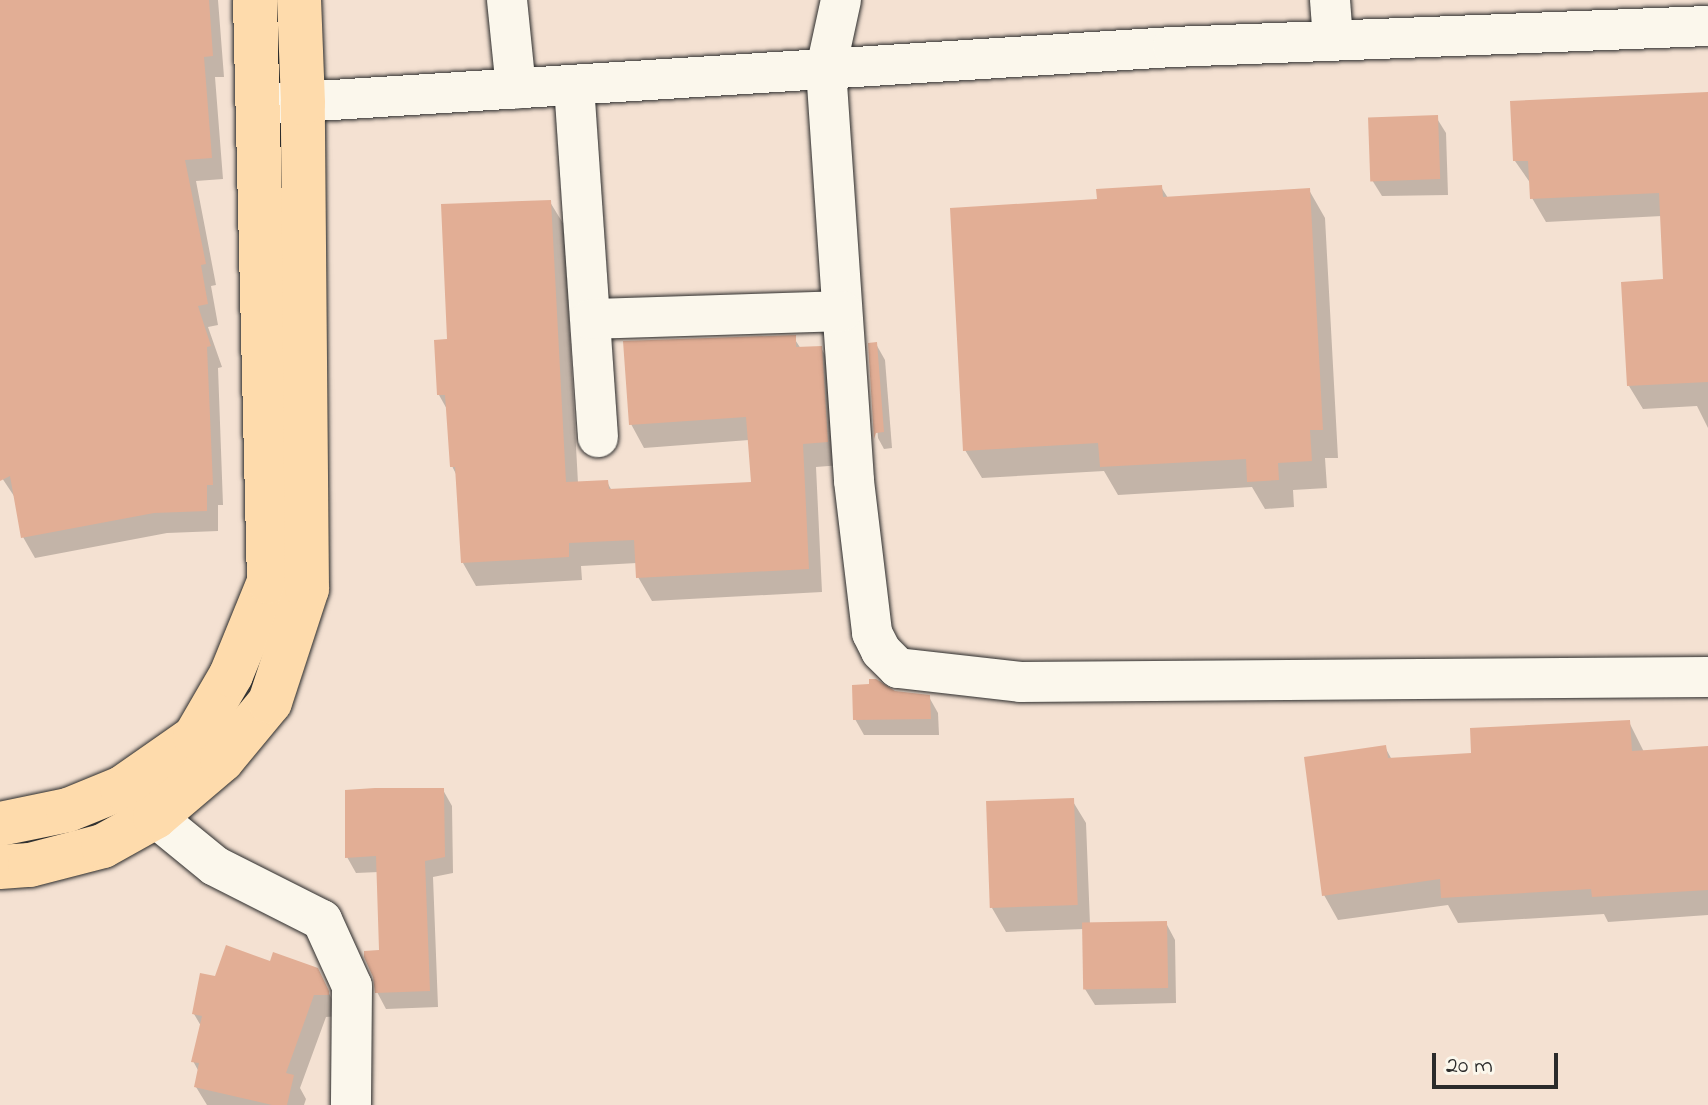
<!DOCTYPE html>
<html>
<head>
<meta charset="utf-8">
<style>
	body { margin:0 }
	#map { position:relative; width:1708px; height:1105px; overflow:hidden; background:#f4e1d2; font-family:"Indie Flower",sans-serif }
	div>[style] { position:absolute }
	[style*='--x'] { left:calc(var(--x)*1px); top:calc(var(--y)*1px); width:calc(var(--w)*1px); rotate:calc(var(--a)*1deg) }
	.shadow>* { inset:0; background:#0003 }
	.building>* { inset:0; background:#e2ae95; transform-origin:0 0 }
	.roads { filter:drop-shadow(0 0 2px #2b2b2b) drop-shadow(0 0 2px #2b2b2b) }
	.minor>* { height:40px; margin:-20px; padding:0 20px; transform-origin:20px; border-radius:20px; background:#fbf7ec }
	.major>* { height:44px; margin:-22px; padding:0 22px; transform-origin:22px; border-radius:22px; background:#fedbac }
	span { translate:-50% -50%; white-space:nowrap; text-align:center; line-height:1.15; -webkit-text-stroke:6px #fbf7ec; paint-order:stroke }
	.scale { position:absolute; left:1432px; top:1053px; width:126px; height:36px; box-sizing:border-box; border:4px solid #2b2b2b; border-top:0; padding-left:10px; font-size:24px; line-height:28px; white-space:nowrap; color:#2b2b2b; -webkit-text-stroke:6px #fbf7ec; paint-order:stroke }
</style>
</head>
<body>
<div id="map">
	<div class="shadow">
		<i style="clip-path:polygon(0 0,218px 0,224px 77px,215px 77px,223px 179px,196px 181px,216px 285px,211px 286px,218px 325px,208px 327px,222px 367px,218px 368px,223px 505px,218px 505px,218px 531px,167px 533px,35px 558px,23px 537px,16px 499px,0 475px)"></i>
		<i style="clip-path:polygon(1708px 94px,1708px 428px,1697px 406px,1643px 409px,1629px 386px,1665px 281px,1662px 216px,1546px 222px,1532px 198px,1531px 184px,1515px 161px)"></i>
		<i style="clip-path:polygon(1436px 117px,1446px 133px,1448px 195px,1382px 196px,1372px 180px)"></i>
		<i style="clip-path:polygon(1161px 187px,1168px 198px,1309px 190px,1325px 218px,1338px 458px,1325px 458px,1327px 488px,1293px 490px,1294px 507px,1265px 509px,1252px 487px,1118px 495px,1104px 471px,982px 478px,965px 450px,1099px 201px)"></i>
		<i style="clip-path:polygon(550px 202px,564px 225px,578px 483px,607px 482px,612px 491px,753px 484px,749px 440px,644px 448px,631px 424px,794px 338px,801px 349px,821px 348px,834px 371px,841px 465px,816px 467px,822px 592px,652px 601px,638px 577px,637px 563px,581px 566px,582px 580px,476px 586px,463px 563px,457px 476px,452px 466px,448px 411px,439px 395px,449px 341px)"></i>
		<i style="clip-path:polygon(870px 344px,876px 344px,885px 360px,892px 448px,884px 449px,878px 438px)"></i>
		<i style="clip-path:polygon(894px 693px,929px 697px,938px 713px,939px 735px,864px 735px,855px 719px)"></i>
		<i style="clip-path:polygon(1629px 722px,1644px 752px,1708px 748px,1708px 915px,1608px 922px,1604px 914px,1458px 923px,1448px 905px,1338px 920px,1324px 895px,1385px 747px,1392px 760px,1473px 755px)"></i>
		<i style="clip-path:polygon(443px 790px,452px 806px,453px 873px,433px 877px,438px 1007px,386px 1009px,377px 992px,381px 952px,379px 872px,356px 873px,347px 857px)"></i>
		<i style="clip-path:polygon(1072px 800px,1086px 823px,1090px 924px,1166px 923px,1175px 940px,1176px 1003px,1095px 1005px,1085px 989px,1084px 929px,1006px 932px,992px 908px)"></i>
		<i style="clip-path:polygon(271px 963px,317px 969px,340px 1016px,326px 1017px,300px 1088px,306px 1099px,304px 1105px,207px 1105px,196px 1087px,199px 1072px,193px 1061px,201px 1026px,194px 1014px,216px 978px)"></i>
	</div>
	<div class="building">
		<i style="clip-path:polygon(0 0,209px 0,213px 56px,204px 57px,212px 158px,185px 160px,206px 264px,201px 265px,208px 304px,198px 306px,211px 346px,207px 347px,213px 485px,207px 485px,207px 511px,154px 513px,21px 538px,10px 476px,0 481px)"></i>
		<i style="clip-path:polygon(1708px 92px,1708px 382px,1627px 386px,1621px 282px,1663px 279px,1659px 193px,1530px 199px,1528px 161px,1513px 161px,1510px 101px)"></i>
		<i style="left:1438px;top:115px;width:64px;height:70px;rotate:88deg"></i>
		<i style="clip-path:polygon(1162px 185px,1163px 197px,1310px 188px,1323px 430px,1310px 430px,1312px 461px,1278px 463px,1279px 480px,1247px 482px,1246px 459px,1100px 467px,1098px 443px,963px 451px,950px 208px,1097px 199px,1096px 189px)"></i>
		<i style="clip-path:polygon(551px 200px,566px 482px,608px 480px,609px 489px,751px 482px,746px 417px,629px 425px,623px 341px,796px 335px,796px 347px,822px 346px,828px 442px,803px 444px,809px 569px,636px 578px,634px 540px,569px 543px,569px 557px,461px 563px,455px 467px,450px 467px,445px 395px,437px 395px,434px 340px,447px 339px,441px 204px)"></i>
		<i style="clip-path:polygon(877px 342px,884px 432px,876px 433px,874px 439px,868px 343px)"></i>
		<i style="clip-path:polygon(869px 679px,876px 679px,895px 691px,930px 695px,931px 719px,853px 720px,852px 685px,869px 684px)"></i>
		<i style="clip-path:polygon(1630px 720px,1632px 751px,1708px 746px,1708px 890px,1592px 897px,1591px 889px,1441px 898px,1440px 879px,1322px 896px,1304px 757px,1386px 745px,1388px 758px,1471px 753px,1470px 728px)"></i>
		<i style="clip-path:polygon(375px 788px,444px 788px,445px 857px,425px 861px,430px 991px,375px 993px,373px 977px,364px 957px,364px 951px,379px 950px,376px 856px,345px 858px,345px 790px)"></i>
		<i style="left:1074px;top:798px;width:107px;height:88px;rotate:88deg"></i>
		<i style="left:1167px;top:921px;width:67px;height:85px;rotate:89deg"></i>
		<i style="clip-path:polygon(226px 945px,270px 961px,273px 952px,318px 968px,329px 991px,329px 995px,314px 995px,286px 1073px,294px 1075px,287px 1105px,272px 1105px,194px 1087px,199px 1063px,191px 1062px,202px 1016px,192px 1014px,200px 973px,215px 976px)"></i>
	</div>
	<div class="roads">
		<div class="minor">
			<i style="--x:507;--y:0;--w:89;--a:84.2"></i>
			<i style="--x:841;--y:0;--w:71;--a:102.3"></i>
			<i style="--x:826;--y:69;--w:413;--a:86.1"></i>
			<i style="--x:854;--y:481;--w:153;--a:83.2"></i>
			<i style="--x:872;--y:633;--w:20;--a:63"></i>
			<i style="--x:881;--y:651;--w:24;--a:45"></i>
			<i style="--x:898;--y:668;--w:123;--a:6.5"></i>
			<i style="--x:1020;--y:682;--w:688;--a:-0.42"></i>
			<i style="--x:1330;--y:0;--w:40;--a:85.7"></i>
			<i style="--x:574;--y:85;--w:353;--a:86.1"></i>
			<i style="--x:269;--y:104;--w:906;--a:-3.61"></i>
			<i style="--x:1173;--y:47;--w:535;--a:-2.25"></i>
			<i style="--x:591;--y:319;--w:251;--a:-1.8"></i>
			<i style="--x:138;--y:791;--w:31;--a:57"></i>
			<i style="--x:155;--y:817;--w:77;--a:39.2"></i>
			<i style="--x:215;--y:866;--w:120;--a:26.8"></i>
			<i style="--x:322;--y:920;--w:72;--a:65.6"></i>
			<i style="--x:352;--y:986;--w:119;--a:90.5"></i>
		</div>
		<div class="major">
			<i style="--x:0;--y:824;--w:69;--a:-11.6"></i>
			<i style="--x:68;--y:810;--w:58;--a:-22.2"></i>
			<i style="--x:122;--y:788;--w:89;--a:-34.9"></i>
			<i style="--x:195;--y:737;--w:72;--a:-59.9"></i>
			<i style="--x:231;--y:675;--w:100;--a:-67.8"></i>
			<i style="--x:269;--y:582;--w:582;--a:-91.38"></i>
			<i style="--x:0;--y:867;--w:30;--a:-4"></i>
			<i style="--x:30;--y:865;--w:75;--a:-14.6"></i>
			<i style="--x:103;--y:846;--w:60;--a:-29.1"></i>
			<i style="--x:155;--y:817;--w:88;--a:-40.4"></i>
			<i style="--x:222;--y:760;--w:75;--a:-50.4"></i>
			<i style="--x:270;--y:702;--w:119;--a:-71.9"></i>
			<i style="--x:307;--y:589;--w:486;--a:-90.5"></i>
			<i style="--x:303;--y:103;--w:103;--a:-92.2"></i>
		</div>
	</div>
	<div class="scale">20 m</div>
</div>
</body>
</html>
